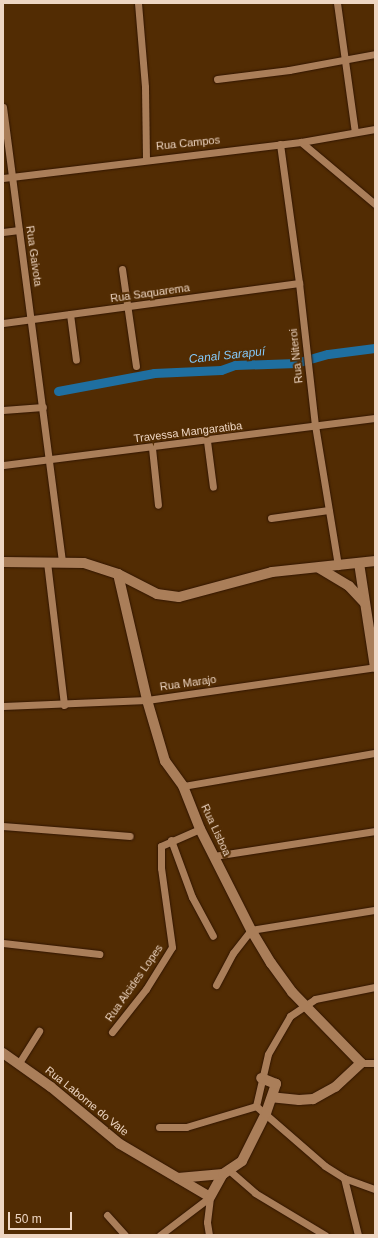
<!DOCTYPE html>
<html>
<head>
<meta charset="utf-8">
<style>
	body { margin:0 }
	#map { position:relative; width:378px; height:1238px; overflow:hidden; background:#522c03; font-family:Helvetica,sans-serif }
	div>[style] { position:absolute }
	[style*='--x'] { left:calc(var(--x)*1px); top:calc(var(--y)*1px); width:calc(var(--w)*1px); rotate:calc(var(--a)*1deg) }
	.canal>* { height:9px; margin:-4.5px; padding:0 4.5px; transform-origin:4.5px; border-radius:4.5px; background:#1f6fa0 }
	.roads { filter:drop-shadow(0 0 1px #311500) drop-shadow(0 0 1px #311500) }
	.street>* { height:7px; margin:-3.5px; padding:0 3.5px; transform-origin:3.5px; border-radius:3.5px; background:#aa7e59 }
	.secondary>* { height:10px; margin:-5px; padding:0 5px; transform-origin:5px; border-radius:5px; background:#aa7e59 }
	span { translate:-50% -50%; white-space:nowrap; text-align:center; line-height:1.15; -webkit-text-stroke:4px #522c03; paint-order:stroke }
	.street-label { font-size:11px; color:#eed6c3 }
	.water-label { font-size:12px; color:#84c9f9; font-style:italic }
	.frame { position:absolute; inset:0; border:4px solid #eed6c3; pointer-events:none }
	.scale { position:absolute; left:8px; top:1212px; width:64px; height:18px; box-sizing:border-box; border:2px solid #eed6c3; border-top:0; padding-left:5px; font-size:12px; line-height:14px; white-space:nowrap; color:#eed6c3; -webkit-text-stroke:3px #522c03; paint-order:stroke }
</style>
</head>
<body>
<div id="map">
	<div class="canal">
		<i style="--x:58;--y:391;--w:98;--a:-10.6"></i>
		<i style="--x:154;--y:373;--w:67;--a:-2.6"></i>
		<i style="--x:221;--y:370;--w:15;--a:-20"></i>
		<i style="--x:235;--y:365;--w:61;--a:-1.9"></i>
		<i style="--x:296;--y:363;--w:33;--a:-16"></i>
		<i style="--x:328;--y:354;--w:47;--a:-7.3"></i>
	</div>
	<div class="roads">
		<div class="street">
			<i style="--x:138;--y:3;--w:84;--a:85.2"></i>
			<i style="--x:145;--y:87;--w:72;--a:89.2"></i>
			<i style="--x:337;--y:3;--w:130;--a:82.1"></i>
			<i style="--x:217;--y:79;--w:73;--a:-7.1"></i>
			<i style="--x:289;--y:70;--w:87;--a:-10.5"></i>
			<i style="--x:3;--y:107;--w:459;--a:82.6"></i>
			<i style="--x:301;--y:142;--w:97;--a:40"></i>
			<i style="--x:280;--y:144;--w:140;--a:82.2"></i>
			<i style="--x:299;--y:283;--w:143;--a:83.6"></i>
			<i style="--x:315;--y:425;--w:143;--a:80.7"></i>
			<i style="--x:3;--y:178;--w:300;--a:-6.9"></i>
			<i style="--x:301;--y:142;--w:75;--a:-10"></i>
			<i style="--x:3;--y:232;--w:16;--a:-7"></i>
			<i style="--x:122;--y:269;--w:98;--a:81.8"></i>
			<i style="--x:70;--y:314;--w:46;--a:82.6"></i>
			<i style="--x:3;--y:323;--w:299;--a:-7.7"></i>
			<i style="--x:3;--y:410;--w:40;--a:-4.3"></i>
			<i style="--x:207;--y:441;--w:46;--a:82.6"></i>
			<i style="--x:152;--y:448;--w:57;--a:84"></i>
			<i style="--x:3;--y:465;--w:375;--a:-7.2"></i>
			<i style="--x:271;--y:518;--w:58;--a:-8"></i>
			<i style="--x:47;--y:562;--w:144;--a:83.2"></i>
			<i style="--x:3;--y:706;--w:144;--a:-2.4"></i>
			<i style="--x:147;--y:700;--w:230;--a:-8.2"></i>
			<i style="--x:183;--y:786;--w:195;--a:-9.8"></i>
			<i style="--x:3;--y:826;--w:127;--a:4.5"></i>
			<i style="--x:171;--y:840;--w:61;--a:69.8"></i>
			<i style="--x:192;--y:897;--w:44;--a:61.7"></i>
			<i style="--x:214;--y:856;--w:163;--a:-8.8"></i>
			<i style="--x:3;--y:943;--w:97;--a:6.5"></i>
			<i style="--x:216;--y:985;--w:36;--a:-62"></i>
			<i style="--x:233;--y:953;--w:29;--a:-52"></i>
			<i style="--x:251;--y:930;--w:126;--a:-9.2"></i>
			<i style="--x:112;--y:1032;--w:55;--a:-51.7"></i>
			<i style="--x:146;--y:989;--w:49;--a:-58.2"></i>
			<i style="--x:172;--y:947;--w:80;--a:-97.9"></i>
			<i style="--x:161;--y:868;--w:22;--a:-90"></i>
			<i style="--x:161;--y:846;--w:43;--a:-23.6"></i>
			<i style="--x:19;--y:1063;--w:38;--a:-58"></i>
			<i style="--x:361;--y:1063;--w:14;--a:0"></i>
			<i style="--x:256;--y:1106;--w:53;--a:-77"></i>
			<i style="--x:268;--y:1054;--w:44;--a:-59.9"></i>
			<i style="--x:290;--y:1016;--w:30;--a:-34"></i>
			<i style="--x:315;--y:999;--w:61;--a:-11.3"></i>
			<i style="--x:256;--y:1106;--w:91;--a:41"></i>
			<i style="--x:325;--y:1166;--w:22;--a:32"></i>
			<i style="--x:344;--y:1178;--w:33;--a:20"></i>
			<i style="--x:159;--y:1127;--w:27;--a:0"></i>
			<i style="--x:186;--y:1127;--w:73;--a:-16.7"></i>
			<i style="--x:230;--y:1171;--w:33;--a:41"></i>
			<i style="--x:255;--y:1193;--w:82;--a:31"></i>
			<i style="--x:344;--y:1178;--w:59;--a:76.2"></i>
			<i style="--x:107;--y:1215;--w:27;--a:48"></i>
			<i style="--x:160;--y:1235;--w:63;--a:-37.2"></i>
			<i style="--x:209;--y:1235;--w:13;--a:-99"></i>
			<i style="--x:207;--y:1222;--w:25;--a:-83"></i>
		</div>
		<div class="secondary">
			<i style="--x:3;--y:562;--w:81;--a:0.7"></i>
			<i style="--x:84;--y:563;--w:36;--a:18"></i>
			<i style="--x:118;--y:574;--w:44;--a:27.1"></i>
			<i style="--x:157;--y:594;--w:22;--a:8"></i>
			<i style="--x:179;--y:597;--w:96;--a:-15"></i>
			<i style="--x:272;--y:572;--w:104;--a:-6.1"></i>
			<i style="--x:359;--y:563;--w:105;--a:81.3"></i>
			<i style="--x:319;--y:568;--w:35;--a:31"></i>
			<i style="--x:349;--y:586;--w:23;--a:47"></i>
			<i style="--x:118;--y:574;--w:129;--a:77"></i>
			<i style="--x:147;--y:700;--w:64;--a:73.6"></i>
			<i style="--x:165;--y:761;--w:31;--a:54"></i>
			<i style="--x:183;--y:786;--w:46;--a:68.4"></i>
			<i style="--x:200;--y:829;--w:113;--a:63.2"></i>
			<i style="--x:251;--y:930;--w:39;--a:59"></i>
			<i style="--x:271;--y:963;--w:36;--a:54"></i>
			<i style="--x:292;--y:992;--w:99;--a:45.8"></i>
			<i style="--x:361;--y:1063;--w:35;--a:137"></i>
			<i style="--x:335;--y:1087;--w:25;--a:151"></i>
			<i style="--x:313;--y:1099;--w:14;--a:176"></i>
			<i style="--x:299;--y:1100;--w:27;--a:-174"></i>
			<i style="--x:3;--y:1053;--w:59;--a:35.3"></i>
			<i style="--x:51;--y:1087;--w:89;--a:39.6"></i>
			<i style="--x:120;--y:1144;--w:104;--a:30.5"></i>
			<i style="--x:210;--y:1197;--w:26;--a:-61"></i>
			<i style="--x:178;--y:1178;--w:45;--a:-5.1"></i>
			<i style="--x:223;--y:1174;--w:23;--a:-34"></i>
			<i style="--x:242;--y:1161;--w:54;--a:-63.4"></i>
			<i style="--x:266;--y:1113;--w:31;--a:-71"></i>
			<i style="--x:276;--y:1084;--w:16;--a:-158"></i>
		</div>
	</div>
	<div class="street-label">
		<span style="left:188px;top:143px;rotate:-6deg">Rua Campos</span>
		<span style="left:34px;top:256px;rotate:82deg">Rua Gaivota</span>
		<span style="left:150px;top:293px;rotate:-8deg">Rua Saquarema</span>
		<span style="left:296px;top:356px;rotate:-96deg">Rua Niteroi</span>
		<span style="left:188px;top:432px;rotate:-7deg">Travessa Mangaratiba</span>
		<span style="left:188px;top:683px;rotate:-8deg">Rua Marajo</span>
		<span style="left:216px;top:830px;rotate:65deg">Rua Lisboa</span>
		<span style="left:134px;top:983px;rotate:-55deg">Rua Alcides Lopes</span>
		<span style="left:87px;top:1101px;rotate:39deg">Rua Laborne do Vale</span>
	</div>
	<div class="water-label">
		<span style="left:227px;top:356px;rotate:-6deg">Canal Sarapuí</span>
	</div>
	<div class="frame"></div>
	<div class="scale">50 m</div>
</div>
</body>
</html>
